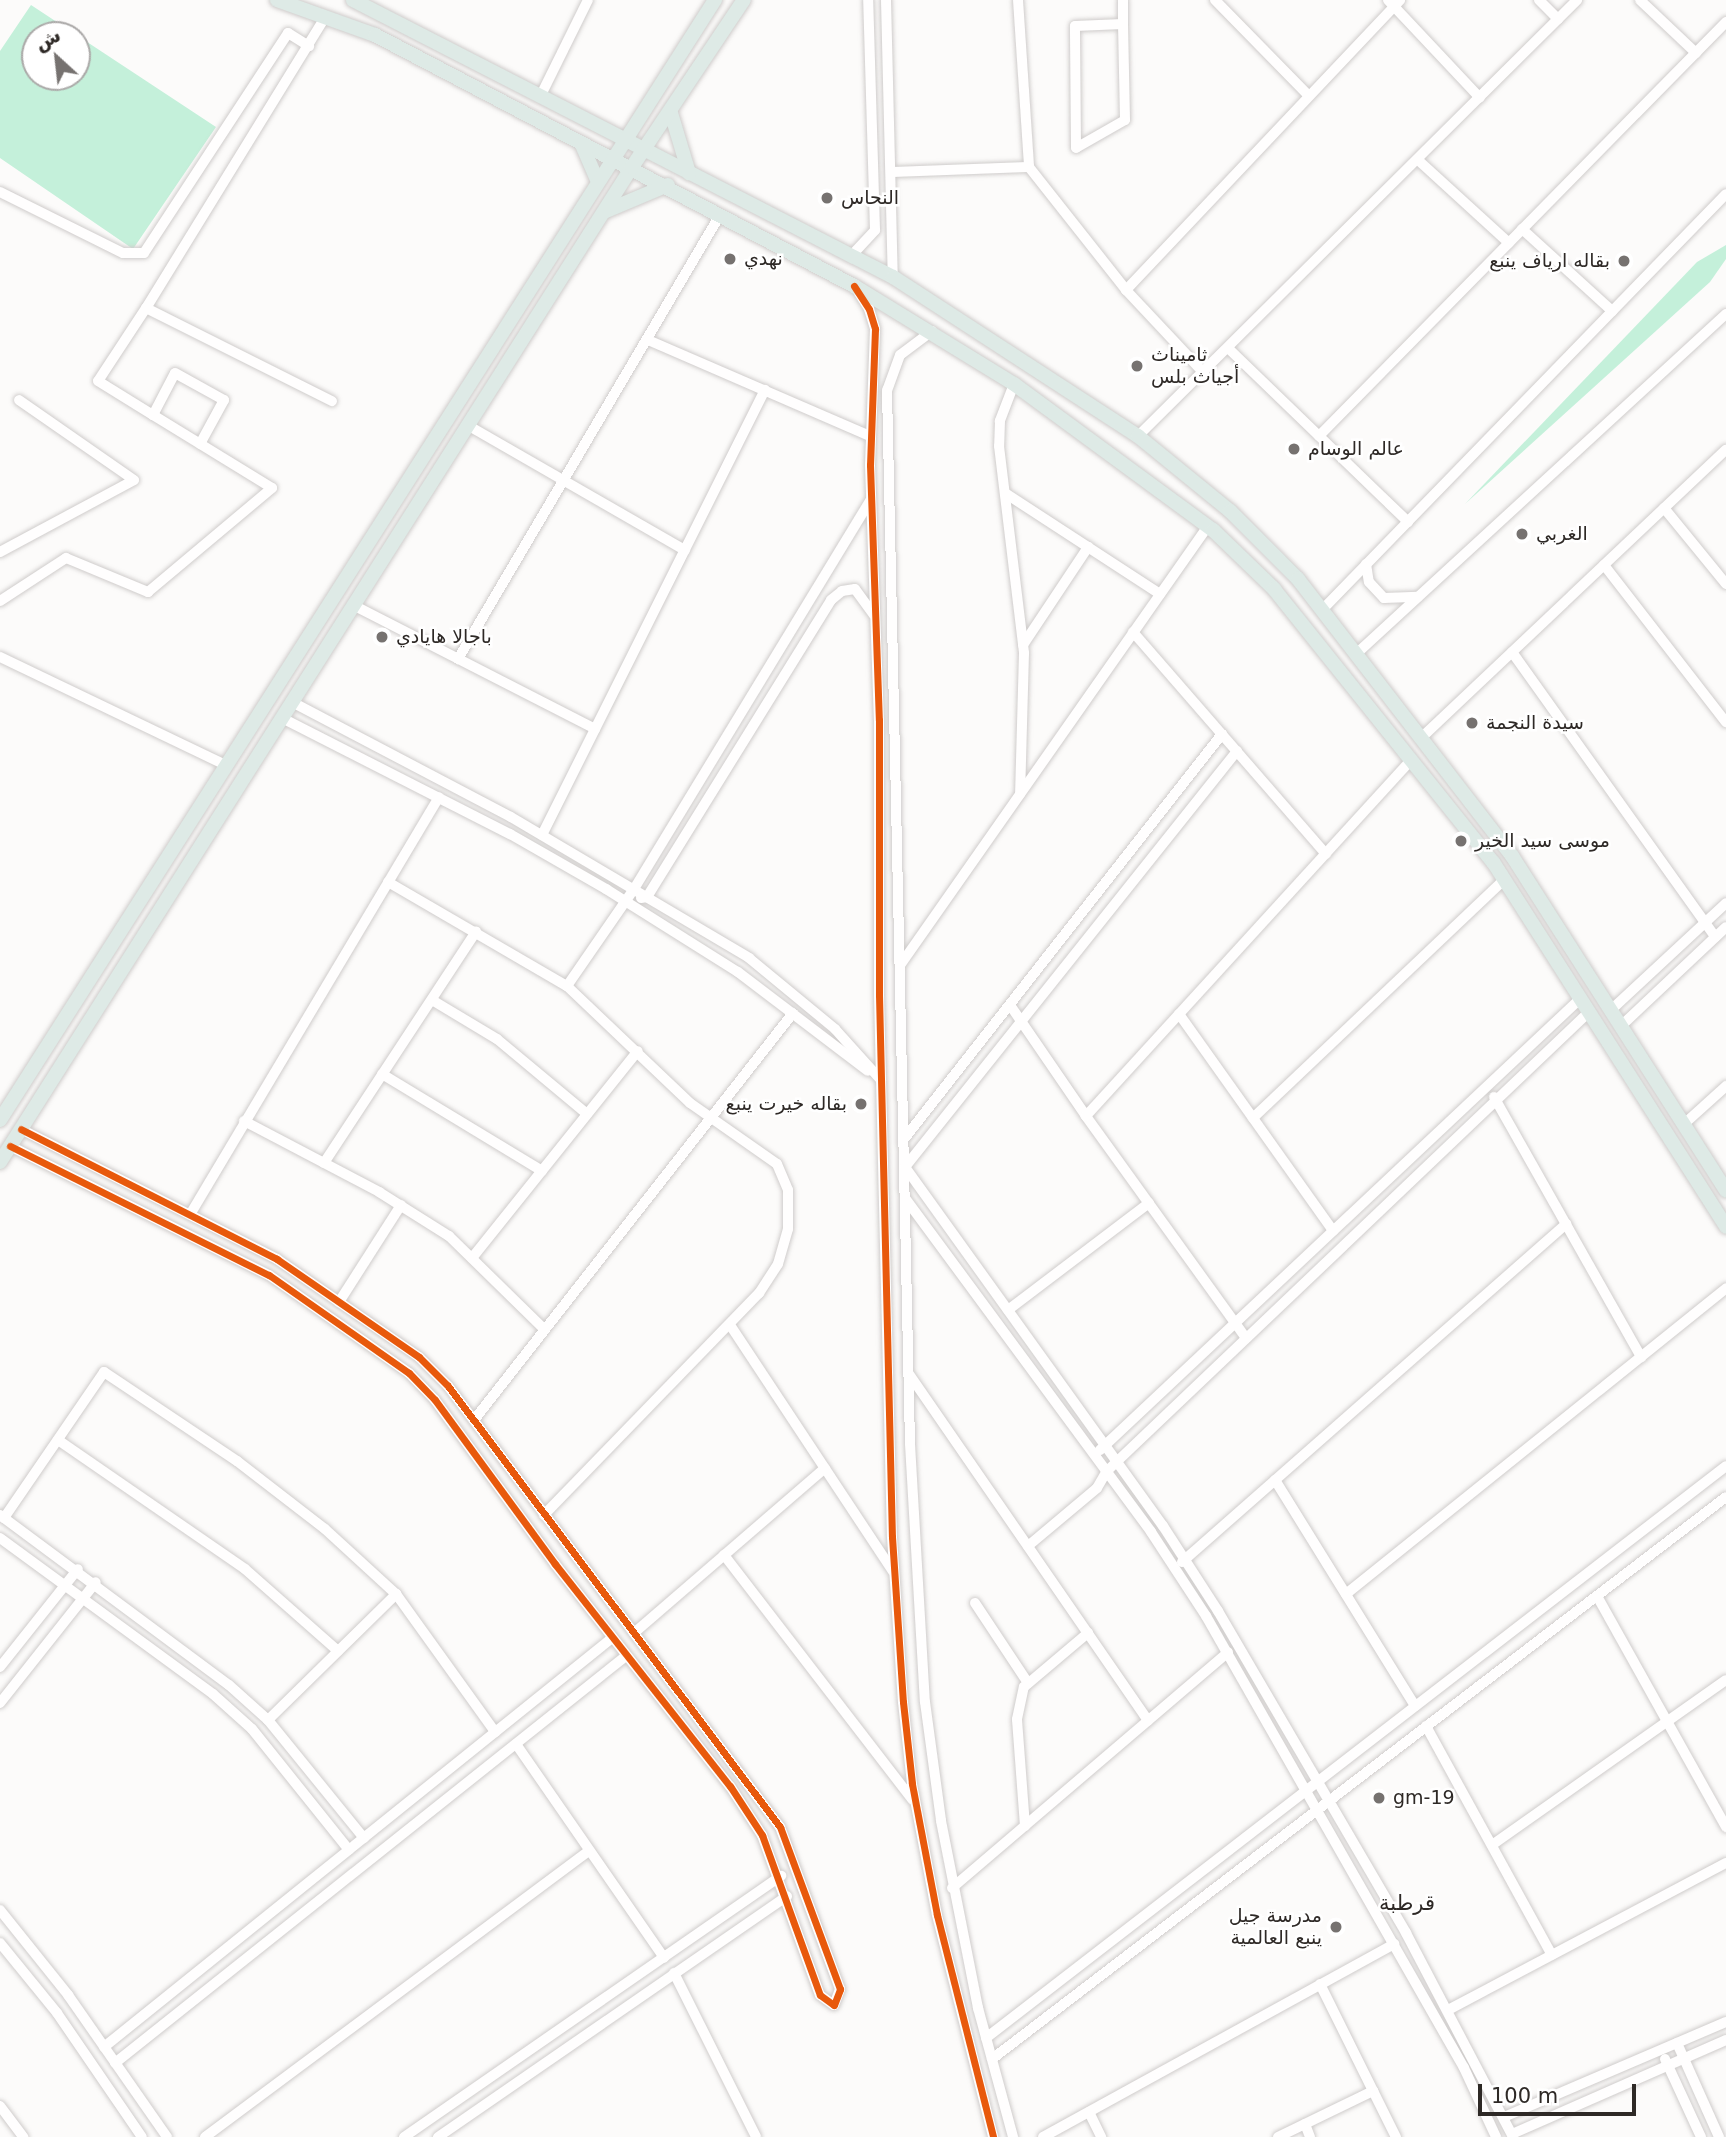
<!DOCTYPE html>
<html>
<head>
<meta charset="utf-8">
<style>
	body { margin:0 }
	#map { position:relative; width:1726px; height:2137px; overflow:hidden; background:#fcfbfa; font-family:"DejaVu Sans","Noto Naskh Arabic",sans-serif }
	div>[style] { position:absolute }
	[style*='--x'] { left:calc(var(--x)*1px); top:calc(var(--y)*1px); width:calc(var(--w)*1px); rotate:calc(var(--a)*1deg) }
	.green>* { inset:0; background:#c4f0da }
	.roads { filter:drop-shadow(0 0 2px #cfcccb) drop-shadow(0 0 2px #cfcccb) }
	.minor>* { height:10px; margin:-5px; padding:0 5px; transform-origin:5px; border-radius:5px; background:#fffefe }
	.major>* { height:14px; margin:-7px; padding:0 7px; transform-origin:7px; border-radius:7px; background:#deeae6 }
	.cycleway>* { height:7px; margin:-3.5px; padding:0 3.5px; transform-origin:3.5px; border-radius:3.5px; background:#e8590c }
	.dots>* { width:19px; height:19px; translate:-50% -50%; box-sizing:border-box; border:4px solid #fff; border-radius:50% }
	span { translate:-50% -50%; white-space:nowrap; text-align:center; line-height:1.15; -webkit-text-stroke:5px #fff; paint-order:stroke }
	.poi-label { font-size:19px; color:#2e2926 }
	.left { translate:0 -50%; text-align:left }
	.right { translate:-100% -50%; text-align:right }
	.neighbourhood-label { font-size:21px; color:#2e2926 }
	.north { position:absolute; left:21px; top:21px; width:70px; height:70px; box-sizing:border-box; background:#fff; border:2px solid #aba9a8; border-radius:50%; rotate:333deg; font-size:19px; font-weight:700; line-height:28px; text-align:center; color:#2e2926 }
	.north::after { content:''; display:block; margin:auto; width:24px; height:32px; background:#767270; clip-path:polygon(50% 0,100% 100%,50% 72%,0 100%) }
	.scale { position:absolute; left:1478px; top:2084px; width:158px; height:32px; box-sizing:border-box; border:4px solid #2e2926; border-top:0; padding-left:9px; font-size:21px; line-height:24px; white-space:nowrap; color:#2e2926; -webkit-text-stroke:5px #fff; paint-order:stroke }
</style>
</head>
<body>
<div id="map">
	<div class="green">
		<i style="clip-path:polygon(evenodd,31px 5px,216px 127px,133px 249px,0 158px,0 51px,31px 5px,35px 35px,77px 35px,77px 77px,35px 77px,35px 35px)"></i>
		<i style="clip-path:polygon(1726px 245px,1726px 259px,1710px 282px,1465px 504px,1697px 262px)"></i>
	</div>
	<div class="roads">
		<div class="minor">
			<i style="--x:886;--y:0;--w:277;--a:88.6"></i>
			<i style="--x:1018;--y:0;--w:167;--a:86.2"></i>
			<i style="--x:1029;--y:167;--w:157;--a:51.7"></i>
			<i style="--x:1126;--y:290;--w:115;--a:46.8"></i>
			<i style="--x:1123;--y:0;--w:24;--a:90"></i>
			<i style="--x:1123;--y:24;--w:96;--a:88.8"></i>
			<i style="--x:1125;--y:120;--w:56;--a:150.3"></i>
			<i style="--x:1076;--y:148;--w:122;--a:-90.5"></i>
			<i style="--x:1075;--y:26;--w:48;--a:-2.4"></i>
			<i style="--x:1215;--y:0;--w:134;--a:45.6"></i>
			<i style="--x:1388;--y:0;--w:134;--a:46.8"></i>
			<i style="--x:1539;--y:0;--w:27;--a:45"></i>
			<i style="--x:1640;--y:0;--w:77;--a:43.4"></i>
			<i style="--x:324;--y:19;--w:339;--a:121.6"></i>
			<i style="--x:146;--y:308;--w:208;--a:26.6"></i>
			<i style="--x:541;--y:95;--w:106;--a:-63.7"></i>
			<i style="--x:1418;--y:160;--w:123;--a:42.4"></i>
			<i style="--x:891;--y:172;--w:138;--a:-2.1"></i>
			<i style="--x:0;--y:192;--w:137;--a:26.4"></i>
			<i style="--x:123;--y:253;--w:21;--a:0"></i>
			<i style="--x:144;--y:253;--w:263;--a:-56.8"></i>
			<i style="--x:288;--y:33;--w:25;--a:32"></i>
			<i style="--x:1522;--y:229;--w:122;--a:42.3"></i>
			<i style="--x:852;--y:255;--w:34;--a:-47"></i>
			<i style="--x:875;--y:230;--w:230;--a:-91.7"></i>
			<i style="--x:856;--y:288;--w:25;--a:58"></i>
			<i style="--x:869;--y:309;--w:21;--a:73"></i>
			<i style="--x:875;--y:329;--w:136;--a:92.1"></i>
			<i style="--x:870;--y:465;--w:255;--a:88"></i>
			<i style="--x:879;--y:720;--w:275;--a:90"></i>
			<i style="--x:879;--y:995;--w:542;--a:88.63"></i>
			<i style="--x:892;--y:1537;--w:165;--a:86.2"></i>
			<i style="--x:903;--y:1702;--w:82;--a:83.7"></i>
			<i style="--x:912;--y:1784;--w:133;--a:79.2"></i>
			<i style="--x:937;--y:1915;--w:229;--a:75.8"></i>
			<i style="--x:1126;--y:290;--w:399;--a:-46.6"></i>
			<i style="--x:146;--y:308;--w:87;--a:123.3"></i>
			<i style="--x:98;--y:381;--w:65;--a:31.7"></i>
			<i style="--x:932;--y:331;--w:40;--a:143"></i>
			<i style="--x:900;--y:355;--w:37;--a:110"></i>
			<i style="--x:887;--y:390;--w:1054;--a:88.75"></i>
			<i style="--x:910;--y:1444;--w:258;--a:86.7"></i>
			<i style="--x:925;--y:1702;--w:120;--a:82.3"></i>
			<i style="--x:941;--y:1821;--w:191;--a:78.8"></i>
			<i style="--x:978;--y:2008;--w:134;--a:74.8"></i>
			<i style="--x:648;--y:340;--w:242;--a:23.4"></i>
			<i style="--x:1229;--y:349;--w:249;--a:44"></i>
			<i style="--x:1014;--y:384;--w:40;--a:111"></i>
			<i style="--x:1000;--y:421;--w:25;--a:92"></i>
			<i style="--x:999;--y:446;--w:209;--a:83.1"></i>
			<i style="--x:1024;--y:653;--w:141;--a:91.6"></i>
			<i style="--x:469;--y:426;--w:249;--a:29.9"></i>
			<i style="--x:1138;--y:436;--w:619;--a:-44.8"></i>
			<i style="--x:1319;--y:436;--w:581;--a:-45.49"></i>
			<i style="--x:1005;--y:493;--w:185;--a:33.1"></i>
			<i style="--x:1664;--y:508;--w:98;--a:50.8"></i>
			<i style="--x:0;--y:552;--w:152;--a:-28.2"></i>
			<i style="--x:134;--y:480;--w:140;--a:-145.2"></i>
			<i style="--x:1366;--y:564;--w:18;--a:81"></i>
			<i style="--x:1369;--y:582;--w:22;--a:47"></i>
			<i style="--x:1384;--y:598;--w:34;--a:-2"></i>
			<i style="--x:1604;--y:565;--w:199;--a:52.2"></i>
			<i style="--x:0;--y:601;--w:79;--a:-33.1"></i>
			<i style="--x:66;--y:558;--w:89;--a:22.5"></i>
			<i style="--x:148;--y:592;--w:162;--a:-40"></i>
			<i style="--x:272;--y:488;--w:140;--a:-148.5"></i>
			<i style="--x:153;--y:415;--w:47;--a:-62.4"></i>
			<i style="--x:175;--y:373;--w:56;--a:28.9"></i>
			<i style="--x:224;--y:400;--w:50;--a:118.6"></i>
			<i style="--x:353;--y:605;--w:272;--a:27.1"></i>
			<i style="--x:1321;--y:611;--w:581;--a:-45.84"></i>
			<i style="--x:1133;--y:632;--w:294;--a:49"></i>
			<i style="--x:1023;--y:645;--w:118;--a:-56.4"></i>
			<i style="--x:1512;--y:652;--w:350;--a:54.5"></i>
			<i style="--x:1355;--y:655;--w:504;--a:-42.59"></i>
			<i style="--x:0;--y:657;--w:252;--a:25.6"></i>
			<i style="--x:458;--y:659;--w:516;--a:-59.46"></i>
			<i style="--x:292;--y:702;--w:247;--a:27.7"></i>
			<i style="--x:511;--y:817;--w:277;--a:30.6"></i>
			<i style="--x:749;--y:958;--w:112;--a:39.5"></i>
			<i style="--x:835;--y:1029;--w:69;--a:48"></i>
			<i style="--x:282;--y:718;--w:256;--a:27"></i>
			<i style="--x:510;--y:834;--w:111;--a:29.8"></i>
			<i style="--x:606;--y:889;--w:156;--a:32.2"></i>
			<i style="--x:738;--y:972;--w:163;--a:37.3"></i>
			<i style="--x:1420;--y:739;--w:421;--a:-43.4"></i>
			<i style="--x:1237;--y:751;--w:532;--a:128.59"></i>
			<i style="--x:905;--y:1167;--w:442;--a:54.3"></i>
			<i style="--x:1163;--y:1526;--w:101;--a:57.1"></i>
			<i style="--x:1218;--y:1611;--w:373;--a:59.7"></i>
			<i style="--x:1406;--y:1933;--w:230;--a:62.3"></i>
			<i style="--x:542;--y:835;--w:498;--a:-63.4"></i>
			<i style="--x:388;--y:882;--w:207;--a:30.2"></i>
			<i style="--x:567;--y:986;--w:170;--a:43.6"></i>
			<i style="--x:690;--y:1103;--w:106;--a:35"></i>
			<i style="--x:777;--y:1164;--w:28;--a:67"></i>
			<i style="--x:788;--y:1190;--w:39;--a:90"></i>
			<i style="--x:788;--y:1229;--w:36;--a:106"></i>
			<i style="--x:778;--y:1264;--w:35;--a:123"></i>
			<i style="--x:759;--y:1293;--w:309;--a:134.1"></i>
			<i style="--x:641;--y:898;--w:6;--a:-9"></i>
			<i style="--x:647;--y:897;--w:349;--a:-58.2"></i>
			<i style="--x:831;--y:600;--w:14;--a:-39"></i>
			<i style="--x:842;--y:591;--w:13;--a:-9"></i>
			<i style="--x:855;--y:589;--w:32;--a:54"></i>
			<i style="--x:901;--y:964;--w:535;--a:-54.97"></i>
			<i style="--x:567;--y:986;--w:118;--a:-55.4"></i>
			<i style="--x:634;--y:889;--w:456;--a:-58.7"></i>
			<i style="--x:432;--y:1000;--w:76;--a:31"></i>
			<i style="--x:497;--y:1039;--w:117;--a:39.8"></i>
			<i style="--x:1010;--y:1005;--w:135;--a:55.6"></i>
			<i style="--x:1611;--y:1010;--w:157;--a:-42.9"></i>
			<i style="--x:1179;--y:1014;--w:266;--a:54.6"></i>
			<i style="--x:1621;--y:1026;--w:144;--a:-43.3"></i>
			<i style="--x:382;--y:1074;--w:187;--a:31.2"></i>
			<i style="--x:1494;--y:1097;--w:299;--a:60.5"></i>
			<i style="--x:1253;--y:1118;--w:346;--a:-43.5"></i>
			<i style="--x:244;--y:1121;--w:153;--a:27.7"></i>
			<i style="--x:379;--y:1192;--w:83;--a:32.2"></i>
			<i style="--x:449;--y:1236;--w:134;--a:44.4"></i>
			<i style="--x:1684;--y:1124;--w:57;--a:-42.1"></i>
			<i style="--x:904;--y:1139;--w:515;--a:-51.86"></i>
			<i style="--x:10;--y:1146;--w:289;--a:26.5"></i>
			<i style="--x:269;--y:1275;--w:171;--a:35"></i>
			<i style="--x:409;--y:1373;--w:37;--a:46"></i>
			<i style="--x:435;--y:1400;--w:203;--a:53.8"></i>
			<i style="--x:555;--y:1564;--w:283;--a:51.8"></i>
			<i style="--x:730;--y:1786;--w:59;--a:56.9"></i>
			<i style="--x:762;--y:1835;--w:170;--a:70.1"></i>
			<i style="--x:820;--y:1995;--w:17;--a:36"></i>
			<i style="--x:834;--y:2005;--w:17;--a:-69"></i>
			<i style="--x:840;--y:1989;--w:173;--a:-110.3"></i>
			<i style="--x:780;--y:1827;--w:552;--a:-126.97"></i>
			<i style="--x:448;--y:1386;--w:41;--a:-135"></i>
			<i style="--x:419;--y:1357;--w:173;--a:-145.4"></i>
			<i style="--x:277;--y:1259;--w:287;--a:-153.1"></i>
			<i style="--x:324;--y:1163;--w:277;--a:-56.7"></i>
			<i style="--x:905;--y:1198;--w:415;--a:53.6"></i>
			<i style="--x:1151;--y:1532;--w:100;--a:56.8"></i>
			<i style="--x:1206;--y:1616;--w:520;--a:60.28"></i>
			<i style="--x:1464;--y:2068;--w:76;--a:65.1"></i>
			<i style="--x:191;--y:1213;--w:484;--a:-59.2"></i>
			<i style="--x:472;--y:1258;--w:265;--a:-51.3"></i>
			<i style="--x:339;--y:1302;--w:115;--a:-57.4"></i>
			<i style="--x:1008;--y:1310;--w:177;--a:-37.2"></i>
			<i style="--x:730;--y:1325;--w:295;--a:56.5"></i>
			<i style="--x:1246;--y:1338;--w:274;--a:-125.8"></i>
			<i style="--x:1086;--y:1116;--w:482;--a:-47.6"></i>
			<i style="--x:909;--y:1374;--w:421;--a:55.4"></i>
			<i style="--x:474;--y:1420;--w:517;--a:-51.91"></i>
			<i style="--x:58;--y:1440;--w:227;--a:34.6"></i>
			<i style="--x:245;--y:1569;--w:124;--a:41.4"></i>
			<i style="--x:1100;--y:1450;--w:659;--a:-43.22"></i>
			<i style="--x:1275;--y:1480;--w:266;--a:58.2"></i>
			<i style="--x:0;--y:1515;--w:285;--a:36.6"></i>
			<i style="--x:229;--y:1685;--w:52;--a:41.9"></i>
			<i style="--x:268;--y:1720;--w:152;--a:50.9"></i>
			<i style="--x:4;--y:1518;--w:177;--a:-55.6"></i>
			<i style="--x:104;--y:1372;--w:160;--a:33.8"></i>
			<i style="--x:237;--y:1461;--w:111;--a:37.7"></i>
			<i style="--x:325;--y:1529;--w:96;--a:42.5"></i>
			<i style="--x:396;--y:1594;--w:170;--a:54.3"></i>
			<i style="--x:0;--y:1538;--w:264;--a:36.2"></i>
			<i style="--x:213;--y:1694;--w:52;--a:41.9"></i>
			<i style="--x:252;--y:1729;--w:155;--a:51.3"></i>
			<i style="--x:1028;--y:1546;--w:90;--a:-40"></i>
			<i style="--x:1097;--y:1488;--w:20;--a:-60"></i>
			<i style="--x:1107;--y:1471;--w:666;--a:-43.6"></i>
			<i style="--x:724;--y:1555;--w:309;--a:52.4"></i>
			<i style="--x:1182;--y:1562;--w:512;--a:-41.35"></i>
			<i style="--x:1346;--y:1594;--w:488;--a:-38.8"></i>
			<i style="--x:1597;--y:1596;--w:265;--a:60.8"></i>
			<i style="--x:975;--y:1603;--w:96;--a:56.5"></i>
			<i style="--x:634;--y:1633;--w:252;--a:-40.8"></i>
			<i style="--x:0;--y:1667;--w:125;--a:-51.5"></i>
			<i style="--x:0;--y:1703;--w:154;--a:-51.6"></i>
			<i style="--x:268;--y:1720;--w:180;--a:-44.5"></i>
			<i style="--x:1426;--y:1726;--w:261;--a:61.2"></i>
			<i style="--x:516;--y:1744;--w:260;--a:55.3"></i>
			<i style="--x:1025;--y:1826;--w:107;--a:-94.3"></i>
			<i style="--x:1017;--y:1719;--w:33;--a:-78"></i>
			<i style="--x:1024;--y:1687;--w:84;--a:-40.2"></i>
			<i style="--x:1492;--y:1845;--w:286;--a:-35.2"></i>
			<i style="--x:952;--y:1888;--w:363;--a:-40.5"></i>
			<i style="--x:0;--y:1910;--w:109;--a:51.3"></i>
			<i style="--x:68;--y:1995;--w:173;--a:55.1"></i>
			<i style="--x:0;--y:1943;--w:90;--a:50.8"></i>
			<i style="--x:57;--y:2013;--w:150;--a:55.6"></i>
			<i style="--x:674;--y:1973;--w:183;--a:63.4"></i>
			<i style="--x:1320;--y:1984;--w:171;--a:63.6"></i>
			<i style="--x:1448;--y:2010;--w:314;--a:-27.9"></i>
			<i style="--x:986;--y:2038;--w:935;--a:-37.7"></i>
			<i style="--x:1677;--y:2043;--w:103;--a:65.9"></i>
			<i style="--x:104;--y:2047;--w:652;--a:-38.84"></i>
			<i style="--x:992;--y:2059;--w:924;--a:-37.44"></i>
			<i style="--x:1665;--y:2059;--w:86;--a:65.2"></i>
			<i style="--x:115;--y:2063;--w:653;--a:-38.54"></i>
			<i style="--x:0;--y:2106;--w:39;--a:53"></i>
			<i style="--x:1089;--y:2112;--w:28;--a:64"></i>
			<i style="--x:1504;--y:2117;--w:241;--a:-23.2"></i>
			<i style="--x:1305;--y:2124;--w:14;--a:69"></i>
			<i style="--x:1512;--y:2134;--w:234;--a:-23.7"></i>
			<i style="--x:205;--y:2137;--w:479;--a:-36.7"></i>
			<i style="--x:404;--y:2137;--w:459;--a:-34.7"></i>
			<i style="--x:438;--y:2137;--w:424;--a:-34.6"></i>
			<i style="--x:1043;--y:2137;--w:401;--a:-28.8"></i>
			<i style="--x:1278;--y:2137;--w:106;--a:-25.8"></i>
		</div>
		<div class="major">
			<i style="--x:277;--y:0;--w:104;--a:19.7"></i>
			<i style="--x:375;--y:35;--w:541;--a:27.65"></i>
			<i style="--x:854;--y:286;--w:188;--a:31.5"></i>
			<i style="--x:1014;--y:384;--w:247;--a:36.3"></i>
			<i style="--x:1213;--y:530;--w:85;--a:44"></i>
			<i style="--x:1274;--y:589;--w:350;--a:51.3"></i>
			<i style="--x:1493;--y:862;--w:433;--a:57.4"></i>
			<i style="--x:353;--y:0;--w:607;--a:27.16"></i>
			<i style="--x:893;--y:277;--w:292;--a:33"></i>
			<i style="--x:1138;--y:436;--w:119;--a:39.2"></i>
			<i style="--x:1230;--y:511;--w:96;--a:45"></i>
			<i style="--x:1298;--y:579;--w:350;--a:52.3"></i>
			<i style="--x:1512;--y:856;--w:397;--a:57.4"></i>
			<i style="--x:671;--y:113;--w:63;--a:73.3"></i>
			<i style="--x:582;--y:145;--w:40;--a:66.6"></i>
			<i style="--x:606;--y:211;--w:67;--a:-22.8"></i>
			<i style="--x:0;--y:1120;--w:1329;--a:-57.45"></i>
			<i style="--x:0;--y:1162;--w:1179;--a:-57.58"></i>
			<i style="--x:632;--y:167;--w:201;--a:-56.2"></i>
		</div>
	</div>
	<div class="cycleway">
		<i style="--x:854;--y:286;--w:27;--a:57"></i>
		<i style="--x:869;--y:309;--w:21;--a:73"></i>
		<i style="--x:875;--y:329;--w:136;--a:92.1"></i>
		<i style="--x:870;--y:465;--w:255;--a:88"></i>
		<i style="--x:879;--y:720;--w:275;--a:90"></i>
		<i style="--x:879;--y:995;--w:542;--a:88.63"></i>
		<i style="--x:892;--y:1537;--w:165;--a:86.2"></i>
		<i style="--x:903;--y:1702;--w:82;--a:83.7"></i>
		<i style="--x:912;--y:1784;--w:133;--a:79.2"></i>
		<i style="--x:937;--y:1915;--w:229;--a:75.8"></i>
		<i style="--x:10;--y:1146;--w:289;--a:26.5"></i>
		<i style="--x:269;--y:1275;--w:171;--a:35"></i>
		<i style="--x:409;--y:1373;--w:37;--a:46"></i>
		<i style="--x:435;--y:1400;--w:203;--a:53.8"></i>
		<i style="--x:555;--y:1564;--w:283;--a:51.8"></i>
		<i style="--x:730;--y:1786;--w:59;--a:56.9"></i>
		<i style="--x:762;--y:1835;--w:170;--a:70.1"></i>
		<i style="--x:820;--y:1995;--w:17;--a:36"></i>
		<i style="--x:834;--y:2005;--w:17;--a:-69"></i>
		<i style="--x:840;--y:1989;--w:173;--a:-110.3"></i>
		<i style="--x:780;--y:1827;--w:552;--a:-126.97"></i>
		<i style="--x:448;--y:1386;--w:41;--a:-135"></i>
		<i style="--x:419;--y:1357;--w:173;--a:-145.4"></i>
		<i style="--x:277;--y:1259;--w:287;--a:-153.1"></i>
	</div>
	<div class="dots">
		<i style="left:827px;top:198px;background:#767270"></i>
		<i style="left:730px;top:259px;background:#767270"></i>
		<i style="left:1624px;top:261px;background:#767270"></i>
		<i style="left:1137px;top:366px;background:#767270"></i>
		<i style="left:1294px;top:449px;background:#767270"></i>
		<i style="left:1522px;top:534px;background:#767270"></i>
		<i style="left:382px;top:637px;background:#767270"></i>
		<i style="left:1472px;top:723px;background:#767270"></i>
		<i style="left:1461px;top:841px;background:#767270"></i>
		<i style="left:861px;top:1104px;background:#767270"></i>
		<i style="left:1379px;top:1798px;background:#767270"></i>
		<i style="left:1336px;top:1927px;background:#767270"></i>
	</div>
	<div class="poi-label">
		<span class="left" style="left:841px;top:198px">النحاس</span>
		<span class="left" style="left:744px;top:259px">نهدي</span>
		<span class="right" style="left:1610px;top:261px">بقاله ارياف ينبع</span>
		<span class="left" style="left:1151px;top:366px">ثاميناث<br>أجياث بلس</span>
		<span class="left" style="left:1308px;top:449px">عالم الوسام</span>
		<span class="left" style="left:1536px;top:534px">الغربي</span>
		<span class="left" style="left:396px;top:637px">باجالا هايادي</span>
		<span class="left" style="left:1486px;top:723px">سيدة النجمة</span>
		<span class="left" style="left:1475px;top:841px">موسى سيد الخير</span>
		<span class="right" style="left:847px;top:1104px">بقاله خيرت ينبع</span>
		<span class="left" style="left:1393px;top:1798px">gm-19</span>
		<span class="right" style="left:1322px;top:1927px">مدرسة جيل<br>ينبع العالمية</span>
	</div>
	<div class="neighbourhood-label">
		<span style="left:1407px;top:1903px">قرطبة</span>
	</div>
	<div class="north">ش</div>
	<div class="scale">100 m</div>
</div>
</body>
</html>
